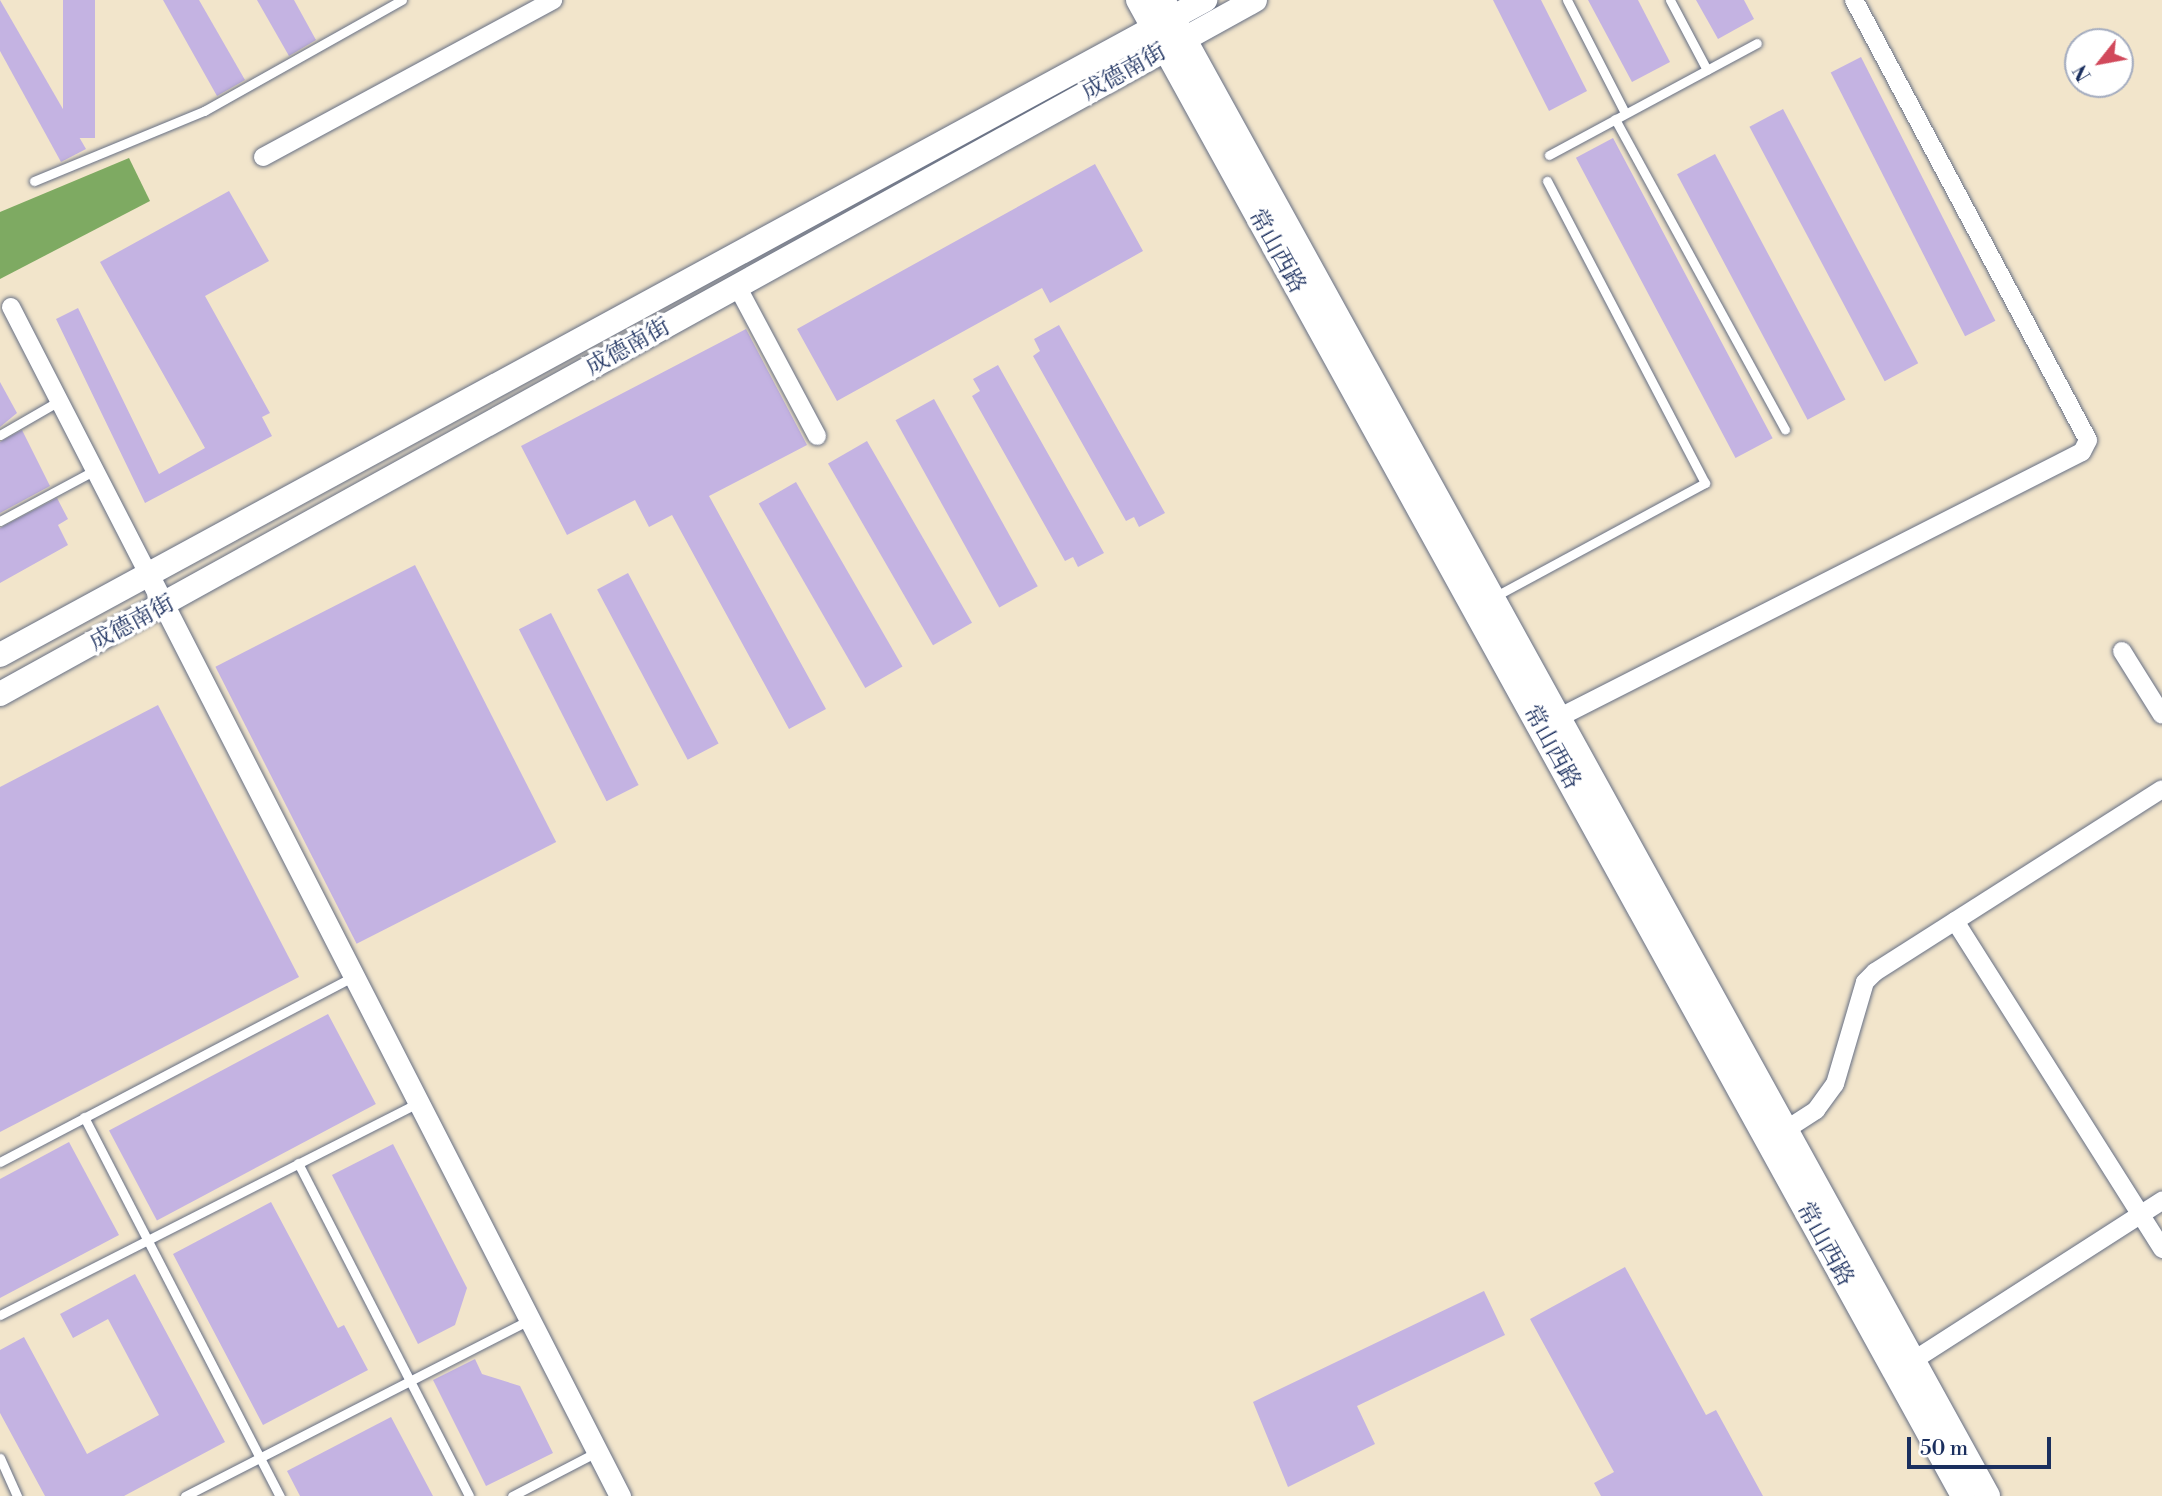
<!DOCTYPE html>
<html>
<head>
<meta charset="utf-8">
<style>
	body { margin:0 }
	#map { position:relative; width:2162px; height:1496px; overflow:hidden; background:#f2e5cb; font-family:"Libre Bodoni","Noto Serif SC",serif }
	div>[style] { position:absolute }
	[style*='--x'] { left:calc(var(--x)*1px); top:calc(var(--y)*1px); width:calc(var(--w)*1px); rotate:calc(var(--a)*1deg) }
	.forest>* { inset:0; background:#7eaa62 }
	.building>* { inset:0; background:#c4b3e2; transform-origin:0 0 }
	.roads { filter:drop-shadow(0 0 2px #666f84) drop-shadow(0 0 2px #666f84) }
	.service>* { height:9px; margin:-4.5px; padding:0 4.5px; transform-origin:4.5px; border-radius:4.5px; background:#fff }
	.minor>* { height:18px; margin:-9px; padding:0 9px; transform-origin:9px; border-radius:9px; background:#fff }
	.tertiary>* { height:21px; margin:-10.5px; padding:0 10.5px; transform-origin:10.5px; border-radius:10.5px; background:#fff }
	.secondary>* { height:24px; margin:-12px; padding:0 12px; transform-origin:12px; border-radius:12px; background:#fff }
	span { translate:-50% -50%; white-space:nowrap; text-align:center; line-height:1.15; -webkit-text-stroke:7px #fff; paint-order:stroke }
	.street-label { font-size:23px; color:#1b2f5e }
	.north { position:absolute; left:2064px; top:28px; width:70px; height:70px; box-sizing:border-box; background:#fff; border:2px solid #a4acbf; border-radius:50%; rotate:239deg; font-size:19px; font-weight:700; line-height:28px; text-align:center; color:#1b2f5e }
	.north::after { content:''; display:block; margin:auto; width:24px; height:32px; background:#d1495b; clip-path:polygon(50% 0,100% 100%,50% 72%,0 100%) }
	.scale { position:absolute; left:1907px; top:1437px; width:144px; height:32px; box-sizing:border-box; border:4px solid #1b2f5e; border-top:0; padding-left:9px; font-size:21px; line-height:24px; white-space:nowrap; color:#1b2f5e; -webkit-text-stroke:5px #fff; paint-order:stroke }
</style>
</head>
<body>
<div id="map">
	<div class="forest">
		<i style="clip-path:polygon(129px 158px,150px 201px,0 279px,0 212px)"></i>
	</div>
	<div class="building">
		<i style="clip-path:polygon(0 0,86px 149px,61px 162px,0 51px)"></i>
		<i style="left:63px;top:0;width:32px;height:138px"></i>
		<i style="clip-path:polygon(163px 0,199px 0,245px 80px,217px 96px)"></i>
		<i style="clip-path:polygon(257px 0,294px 0,316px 40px,289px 56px)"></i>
		<i style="clip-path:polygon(1493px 0,1541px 0,1587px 91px,1549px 111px)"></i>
		<i style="clip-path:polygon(1588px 0,1638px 0,1670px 62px,1632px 82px)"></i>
		<i style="clip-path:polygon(1696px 0,1744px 0,1754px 19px,1718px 39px)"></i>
		<i style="left:1861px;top:57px;width:296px;height:34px;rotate:63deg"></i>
		<i style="left:1783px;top:109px;width:288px;height:38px;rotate:62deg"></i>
		<i style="left:1613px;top:138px;width:340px;height:42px;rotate:62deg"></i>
		<i style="left:1715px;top:154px;width:278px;height:43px;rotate:62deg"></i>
		<i style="clip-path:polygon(1095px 164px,1143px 251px,1050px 303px,1042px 288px,837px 401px,797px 329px)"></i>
		<i style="clip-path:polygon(229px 191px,269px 261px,205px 296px,270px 413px,262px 417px,272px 436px,145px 503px,56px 319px,78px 308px,159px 474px,205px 448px,100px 262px)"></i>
		<i style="clip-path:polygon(1059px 325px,1165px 513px,1139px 527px,1134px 517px,1126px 521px,1033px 356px,1040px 351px,1034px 339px)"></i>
		<i style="clip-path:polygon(746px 329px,807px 445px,709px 496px,826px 709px,789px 729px,672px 515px,649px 527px,635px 500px,567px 535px,521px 446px)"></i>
		<i style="clip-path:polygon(998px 365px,1104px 553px,1078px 567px,1073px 557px,1065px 561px,972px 396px,980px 391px,973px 379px)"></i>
		<i style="clip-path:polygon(0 382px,17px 413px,0 427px)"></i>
		<i style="left:934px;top:399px;width:214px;height:44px;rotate:61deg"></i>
		<i style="clip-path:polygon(22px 430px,50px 486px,0 513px,0 442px)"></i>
		<i style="left:867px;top:441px;width:210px;height:45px;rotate:60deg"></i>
		<i style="left:796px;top:482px;width:213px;height:43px;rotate:60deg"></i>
		<i style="clip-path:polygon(57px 498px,68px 519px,58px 525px,68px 545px,0 583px,0 528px)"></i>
		<i style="left:415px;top:565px;width:311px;height:224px;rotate:63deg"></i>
		<i style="left:628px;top:573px;width:193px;height:35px;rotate:62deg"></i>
		<i style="left:551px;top:613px;width:193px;height:36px;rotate:63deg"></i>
		<i style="clip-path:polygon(158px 705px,299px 977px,0 1132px,0 787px)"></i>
		<i style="left:328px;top:1014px;width:102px;height:248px;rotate:62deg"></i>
		<i style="clip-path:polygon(69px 1142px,119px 1235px,0 1298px,0 1179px)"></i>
		<i style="clip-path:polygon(393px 1144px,467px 1288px,455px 1325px,418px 1344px,332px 1175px)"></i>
		<i style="clip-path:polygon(271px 1202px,338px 1328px,344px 1325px,368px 1370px,263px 1425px,173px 1254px)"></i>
		<i style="clip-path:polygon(1625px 1267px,1706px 1415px,1716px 1410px,1763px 1496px,1601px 1496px,1594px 1483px,1614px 1472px,1530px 1319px)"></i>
		<i style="clip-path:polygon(135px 1274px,225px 1442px,124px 1496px,45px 1496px,0 1413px,0 1350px,24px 1337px,87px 1454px,159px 1415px,108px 1319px,73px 1338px,60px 1314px)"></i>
		<i style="clip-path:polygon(1484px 1291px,1505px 1335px,1357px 1406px,1375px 1444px,1288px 1487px,1253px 1402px)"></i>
		<i style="clip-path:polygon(475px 1359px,482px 1374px,520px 1386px,553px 1453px,486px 1486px,433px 1380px)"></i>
		<i style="clip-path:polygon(391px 1417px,433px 1496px,300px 1496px,287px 1471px)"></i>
	</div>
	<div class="roads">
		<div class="service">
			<i style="--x:1567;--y:0;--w:127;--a:62.8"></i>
			<i style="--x:1670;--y:0;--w:79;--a:62.1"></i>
			<i style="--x:1615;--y:119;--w:354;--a:61.3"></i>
			<i style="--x:1549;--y:155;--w:236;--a:-28.3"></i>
			<i style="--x:34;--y:181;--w:184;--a:-22.4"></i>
			<i style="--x:204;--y:111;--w:227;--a:-29.3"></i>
			<i style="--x:0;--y:435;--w:68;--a:-30"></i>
			<i style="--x:0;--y:521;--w:108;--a:-28.2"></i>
			<i style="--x:1494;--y:597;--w:240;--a:-28.4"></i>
			<i style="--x:1705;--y:483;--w:341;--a:-117.6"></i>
			<i style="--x:84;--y:1117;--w:427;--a:62.7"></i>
			<i style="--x:0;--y:1162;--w:400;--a:-27.7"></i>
			<i style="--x:298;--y:1163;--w:374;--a:62.8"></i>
			<i style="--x:0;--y:1315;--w:470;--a:-26.9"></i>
			<i style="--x:0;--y:1458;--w:42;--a:65.9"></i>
			<i style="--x:185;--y:1496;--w:386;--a:-27.1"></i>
			<i style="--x:512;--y:1496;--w:96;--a:-27.4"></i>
		</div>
		<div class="minor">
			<i style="--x:263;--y:157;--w:330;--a:-28.4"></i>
			<i style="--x:737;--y:286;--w:170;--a:61.9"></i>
			<i style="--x:11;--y:307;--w:300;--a:62.8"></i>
			<i style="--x:2122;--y:651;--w:75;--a:58"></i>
			<i style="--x:1560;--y:717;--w:585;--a:-26.92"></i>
			<i style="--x:2082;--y:452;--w:13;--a:-63"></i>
			<i style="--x:2088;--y:440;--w:498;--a:-118"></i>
			<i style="--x:1955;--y:921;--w:388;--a:57.7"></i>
			<i style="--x:1787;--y:1129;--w:35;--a:-33"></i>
			<i style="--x:1816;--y:1110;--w:32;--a:-54"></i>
			<i style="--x:1835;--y:1084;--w:106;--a:-73.6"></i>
			<i style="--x:1865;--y:982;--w:14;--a:-45"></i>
			<i style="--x:1875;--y:972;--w:340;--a:-32.5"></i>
			<i style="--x:1914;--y:1360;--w:295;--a:-32.7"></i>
		</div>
		<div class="tertiary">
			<i style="--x:148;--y:574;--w:1036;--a:62.89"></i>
		</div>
		<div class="secondary">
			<i style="--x:1138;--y:0;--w:1708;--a:61.12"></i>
			<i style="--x:1163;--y:0;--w:1708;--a:61.12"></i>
			<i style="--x:0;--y:655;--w:1372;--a:-28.53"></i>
			<i style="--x:0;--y:694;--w:1434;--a:-28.94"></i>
		</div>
	</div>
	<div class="street-label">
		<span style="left:1124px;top:72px;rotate:-29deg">成德南街</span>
		<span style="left:1277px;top:251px;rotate:61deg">常山西路</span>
		<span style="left:628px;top:347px;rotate:-29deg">成德南街</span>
		<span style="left:132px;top:623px;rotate:-28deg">成德南街</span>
		<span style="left:1552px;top:747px;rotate:61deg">常山西路</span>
		<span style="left:1825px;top:1244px;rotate:61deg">常山西路</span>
	</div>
	<div class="north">N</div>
	<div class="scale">50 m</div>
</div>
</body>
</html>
